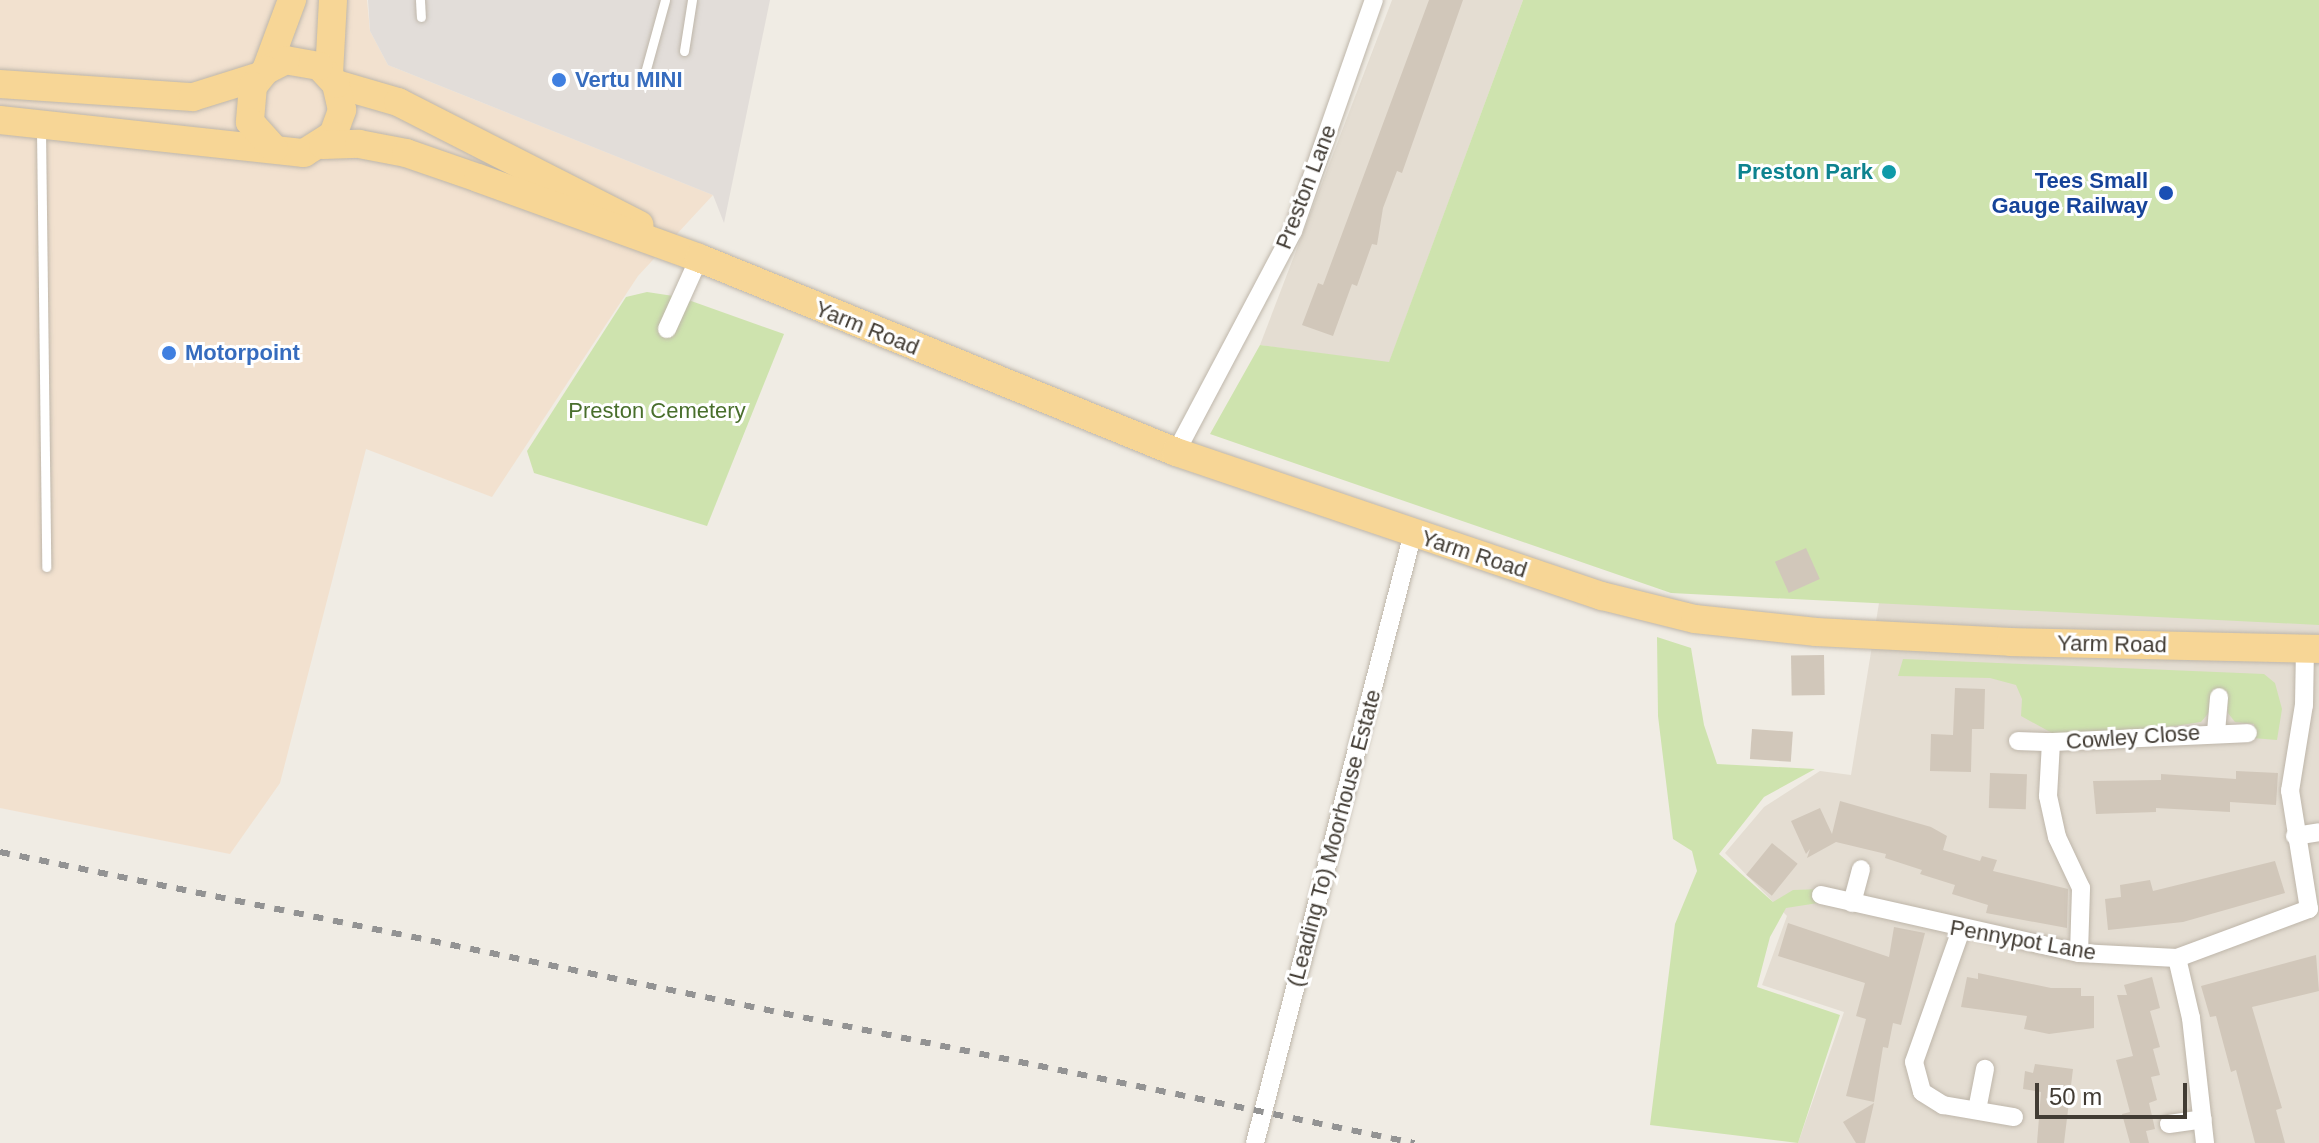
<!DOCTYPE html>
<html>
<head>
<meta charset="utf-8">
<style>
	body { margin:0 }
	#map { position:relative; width:2319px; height:1143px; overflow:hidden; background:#f0ece4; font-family:Helvetica,sans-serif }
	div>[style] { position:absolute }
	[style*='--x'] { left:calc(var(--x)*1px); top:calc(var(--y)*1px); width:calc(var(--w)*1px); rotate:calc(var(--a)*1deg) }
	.residential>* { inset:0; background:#e4ddd2 }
	.commercial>* { inset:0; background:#f2e1cf }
	.industrial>* { inset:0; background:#e2ddd9 }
	.green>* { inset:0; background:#cee3ae }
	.building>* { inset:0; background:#d1c7ba; transform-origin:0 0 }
	.roads { filter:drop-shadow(0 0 2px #beb6aa) drop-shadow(0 0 2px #beb6aa) }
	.service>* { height:9px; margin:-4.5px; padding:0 4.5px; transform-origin:4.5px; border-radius:4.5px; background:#fff }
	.minor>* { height:18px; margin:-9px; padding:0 9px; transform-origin:9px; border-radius:9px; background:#fff }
	.primary>* { height:28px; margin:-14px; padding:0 14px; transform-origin:14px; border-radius:14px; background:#f7d696 }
	.rail>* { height:6px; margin-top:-3px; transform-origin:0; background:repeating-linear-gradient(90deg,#939393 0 10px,transparent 0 20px) }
	.dots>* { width:22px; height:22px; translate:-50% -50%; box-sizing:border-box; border:4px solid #fff; border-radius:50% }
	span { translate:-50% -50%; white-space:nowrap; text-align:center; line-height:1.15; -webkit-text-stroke:6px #fff; paint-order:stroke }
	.shop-label { font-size:22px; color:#366cbe; font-weight:700 }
	.left { translate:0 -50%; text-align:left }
	.culture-label { font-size:22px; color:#0d838f; font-weight:700 }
	.right { translate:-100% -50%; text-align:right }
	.transit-label { font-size:22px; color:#164399; font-weight:700 }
	.street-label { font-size:22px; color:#423c34 }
	.park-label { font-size:22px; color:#496f2c }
	.scale { position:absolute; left:2035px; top:1083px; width:152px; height:36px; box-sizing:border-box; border:4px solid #423c34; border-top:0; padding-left:10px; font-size:24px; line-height:28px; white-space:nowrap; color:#423c34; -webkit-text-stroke:6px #fff; paint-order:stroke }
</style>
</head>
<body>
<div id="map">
	<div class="residential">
		<i style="clip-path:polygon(1392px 0,1523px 0,1389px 363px,1260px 345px)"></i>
		<i style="clip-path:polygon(2051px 602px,2319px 614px,2319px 1143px,1798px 1143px,1844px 1012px,1762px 985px,1787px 916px,1725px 853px,1764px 807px,1820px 771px,1851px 775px,1879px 603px)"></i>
	</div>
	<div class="commercial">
		<i style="clip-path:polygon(0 0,367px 0,370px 31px,388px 65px,713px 195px,638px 276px,492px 497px,366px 449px,280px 783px,230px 854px,0 808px)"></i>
	</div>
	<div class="industrial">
		<i style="clip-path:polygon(368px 0,770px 0,724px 223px,713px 195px,388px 65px,370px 31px)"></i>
	</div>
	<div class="green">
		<i style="clip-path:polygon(1523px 0,2319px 0,2319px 625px,1671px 593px,1210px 434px,1260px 345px,1389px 362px)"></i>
		<i style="clip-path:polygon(647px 292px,680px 297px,784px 334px,707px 526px,534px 473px,527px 451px,626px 297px)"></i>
		<i style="clip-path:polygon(1657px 637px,1691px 648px,1704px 725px,1717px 764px,1815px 769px,1764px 797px,1719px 854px,1773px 902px,1793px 890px,1822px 889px,1818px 903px,1786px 908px,1770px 937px,1757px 987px,1840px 1015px,1798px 1143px,1650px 1125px,1675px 924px,1697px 871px,1692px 851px,1673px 839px,1658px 716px)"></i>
		<i style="clip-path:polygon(1903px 659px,2264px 674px,2275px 683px,2282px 709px,2277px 740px,2253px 738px,2254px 724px,2235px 722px,2228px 713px,2227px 691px,2213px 689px,2211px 710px,2201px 722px,2110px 736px,2052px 733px,2021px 716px,2022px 699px,2016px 685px,1990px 678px,1898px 676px)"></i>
	</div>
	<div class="building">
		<i style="clip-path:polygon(1429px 0,1463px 0,1402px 173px,1397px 171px,1383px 208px,1377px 245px,1372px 244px,1357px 286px,1352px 284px,1333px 336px,1302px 325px,1318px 283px,1323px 285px)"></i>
		<i style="left:1806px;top:548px;width:34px;height:34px;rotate:66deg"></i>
		<i style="left:1824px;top:655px;width:40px;height:33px;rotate:89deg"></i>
		<i style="clip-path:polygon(1955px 688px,1985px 689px,1984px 729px,1972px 729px,1971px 772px,1930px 771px,1931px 734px,1953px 735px)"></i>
		<i style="left:1752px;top:729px;width:41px;height:30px;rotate:4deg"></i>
		<i style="clip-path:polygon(2236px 771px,2278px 773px,2276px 805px,2230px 802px,2230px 812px,2156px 808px,2156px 812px,2096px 814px,2093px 781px,2161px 780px,2161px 774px,2236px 779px)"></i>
		<i style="left:1990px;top:773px;width:37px;height:35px;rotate:2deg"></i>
		<i style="clip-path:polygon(1840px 801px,1931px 827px,1947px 836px,1943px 850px,1980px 861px,1982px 856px,1997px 860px,1993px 871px,2068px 889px,2067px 928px,1986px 913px,1988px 905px,1952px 894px,1955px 885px,1920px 874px,1922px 870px,1885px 858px,1886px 854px,1836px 842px,1807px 858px,1810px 849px,1806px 854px,1791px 821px,1820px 808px,1832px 834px)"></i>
		<i style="left:1772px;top:843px;width:33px;height:41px;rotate:39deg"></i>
		<i style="clip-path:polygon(2275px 861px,2285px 893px,2183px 922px,2108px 930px,2105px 899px,2121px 897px,2120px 885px,2150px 880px,2153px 891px)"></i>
		<i style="clip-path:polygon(1788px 923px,1889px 957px,1894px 927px,1925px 933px,1901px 1025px,1893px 1023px,1888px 1048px,1883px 1047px,1874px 1102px,1846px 1096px,1866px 1019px,1856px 1016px,1865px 983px,1778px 956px)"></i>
		<i style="clip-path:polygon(2316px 955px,2319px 991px,2252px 1007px,2282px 1108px,2276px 1110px,2285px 1143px,2255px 1143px,2236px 1070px,2231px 1072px,2216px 1016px,2210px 1017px,2201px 986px)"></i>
		<i style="clip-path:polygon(1978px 973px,2051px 988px,2081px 988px,2081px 996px,2094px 996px,2094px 1028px,2049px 1034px,2024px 1029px,2027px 1016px,1961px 1007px,1967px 977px,1978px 979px)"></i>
		<i style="clip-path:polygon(2152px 977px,2160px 1008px,2150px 1011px,2160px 1047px,2153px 1049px,2160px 1075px,2151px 1077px,2157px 1100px,2149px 1103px,2155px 1129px,2146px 1131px,2149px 1143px,2130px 1143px,2122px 1114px,2130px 1112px,2116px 1060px,2133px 1056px,2117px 995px,2127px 995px,2124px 985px)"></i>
		<i style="clip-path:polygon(2035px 1064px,2073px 1069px,2064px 1143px,2037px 1143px,2041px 1092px,2023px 1089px,2025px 1071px,2033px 1073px)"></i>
		<i style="clip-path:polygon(1874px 1103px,1865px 1143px,1856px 1143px,1843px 1122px)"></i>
	</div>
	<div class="roads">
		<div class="service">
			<i style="--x:420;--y:0;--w:17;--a:87"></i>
			<i style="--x:684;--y:51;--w:52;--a:-81.1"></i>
			<i style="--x:643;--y:80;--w:83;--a:-74.6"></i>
			<i style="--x:41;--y:130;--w:437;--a:89.3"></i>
		</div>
		<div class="minor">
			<i style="--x:667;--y:329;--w:78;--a:-65.7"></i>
			<i style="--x:1176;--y:452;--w:250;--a:-62.1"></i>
			<i style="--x:1293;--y:231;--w:245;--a:-70.7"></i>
			<i style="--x:2216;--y:732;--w:35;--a:-85"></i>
			<i style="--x:2018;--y:741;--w:33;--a:2"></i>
			<i style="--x:2295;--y:836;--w:24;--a:-9"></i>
			<i style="--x:1821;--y:895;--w:264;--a:12.7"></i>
			<i style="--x:2079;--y:953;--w:98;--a:2.9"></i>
			<i style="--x:2177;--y:958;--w:141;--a:-20.4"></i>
			<i style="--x:2309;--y:909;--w:120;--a:-99.1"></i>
			<i style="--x:2290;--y:791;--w:87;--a:-80.8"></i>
			<i style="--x:2304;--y:705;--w:57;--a:-89"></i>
			<i style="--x:1852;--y:903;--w:35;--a:-75"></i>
			<i style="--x:1961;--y:930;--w:140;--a:109.6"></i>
			<i style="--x:1914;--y:1062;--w:31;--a:75"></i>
			<i style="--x:1922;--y:1092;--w:25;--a:32"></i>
			<i style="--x:1943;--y:1105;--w:72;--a:9.6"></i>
			<i style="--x:2079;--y:953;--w:65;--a:-88.2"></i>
			<i style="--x:2081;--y:888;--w:56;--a:-115.2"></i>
			<i style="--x:2057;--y:837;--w:42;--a:-102.4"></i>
			<i style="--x:2048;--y:796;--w:54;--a:-86.8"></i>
			<i style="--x:2051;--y:742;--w:197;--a:-2.6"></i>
			<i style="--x:2177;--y:958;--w:62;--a:76.9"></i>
			<i style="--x:2191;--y:1018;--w:126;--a:83.6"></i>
			<i style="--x:1977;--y:1110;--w:42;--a:-79"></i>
			<i style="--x:2169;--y:1124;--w:34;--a:-8"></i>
			<i style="--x:1255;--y:1143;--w:630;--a:-75.48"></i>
		</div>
		<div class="primary">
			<i style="--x:266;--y:70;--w:75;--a:-69.6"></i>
			<i style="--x:329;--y:74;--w:74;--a:-86.9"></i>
			<i style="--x:0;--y:84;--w:193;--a:3.9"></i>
			<i style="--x:193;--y:97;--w:70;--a:-17.4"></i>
			<i style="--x:336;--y:84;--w:65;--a:16.2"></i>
			<i style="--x:398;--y:102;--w:271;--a:27"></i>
			<i style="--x:0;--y:120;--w:306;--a:6.2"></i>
			<i style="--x:304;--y:153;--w:34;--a:-32"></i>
			<i style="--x:333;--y:135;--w:27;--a:-70"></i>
			<i style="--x:342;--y:110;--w:27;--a:-103"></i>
			<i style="--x:336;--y:84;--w:25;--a:-133"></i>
			<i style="--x:319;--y:66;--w:34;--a:-170"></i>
			<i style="--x:286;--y:60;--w:22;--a:153"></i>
			<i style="--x:266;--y:70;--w:21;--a:129"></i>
			<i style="--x:253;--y:86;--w:36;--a:95"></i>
			<i style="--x:250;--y:122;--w:36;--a:48"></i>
			<i style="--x:323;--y:145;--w:36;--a:-2"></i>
			<i style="--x:359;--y:144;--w:48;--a:10.8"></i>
			<i style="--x:406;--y:153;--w:76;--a:19.1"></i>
			<i style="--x:478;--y:178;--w:235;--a:19.9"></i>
			<i style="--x:699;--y:258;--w:515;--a:22.13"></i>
			<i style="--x:1176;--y:452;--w:450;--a:18.7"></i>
			<i style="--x:1602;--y:596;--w:96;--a:13.9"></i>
			<i style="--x:1695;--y:619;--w:122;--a:6.1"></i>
			<i style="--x:1816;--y:632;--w:195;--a:2.9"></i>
			<i style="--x:2011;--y:642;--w:308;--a:1.3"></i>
		</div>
	</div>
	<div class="rail">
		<i style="--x:0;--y:852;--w:1444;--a:11.63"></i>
	</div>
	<div class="dots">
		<i style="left:559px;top:80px;background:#3f7fe0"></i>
		<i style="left:1889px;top:172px;background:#0f9aa8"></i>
		<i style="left:2166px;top:193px;background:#1a4fb4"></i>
		<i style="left:169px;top:353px;background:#3f7fe0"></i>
	</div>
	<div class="shop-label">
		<span class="left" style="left:575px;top:80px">Vertu MINI</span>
		<span class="left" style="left:185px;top:353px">Motorpoint</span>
	</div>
	<div class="culture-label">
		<span class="right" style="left:1873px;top:172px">Preston Park</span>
	</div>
	<div class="transit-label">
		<span class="right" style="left:2148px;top:193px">Tees Small<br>Gauge Railway</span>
	</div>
	<div class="street-label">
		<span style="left:1306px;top:187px;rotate:-69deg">Preston Lane</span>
		<span style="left:867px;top:328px;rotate:22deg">Yarm Road</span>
		<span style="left:1474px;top:554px;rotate:18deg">Yarm Road</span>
		<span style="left:2112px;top:644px;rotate:1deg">Yarm Road</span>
		<span style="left:2133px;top:737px;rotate:-4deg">Cowley Close</span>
		<span style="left:1334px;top:838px;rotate:-75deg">(Leading To) Moorhouse Estate</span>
		<span style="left:2023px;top:940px;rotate:10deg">Pennypot Lane</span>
	</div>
	<div class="park-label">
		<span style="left:657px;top:411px">Preston Cemetery</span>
	</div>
	<div class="scale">50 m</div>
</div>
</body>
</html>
